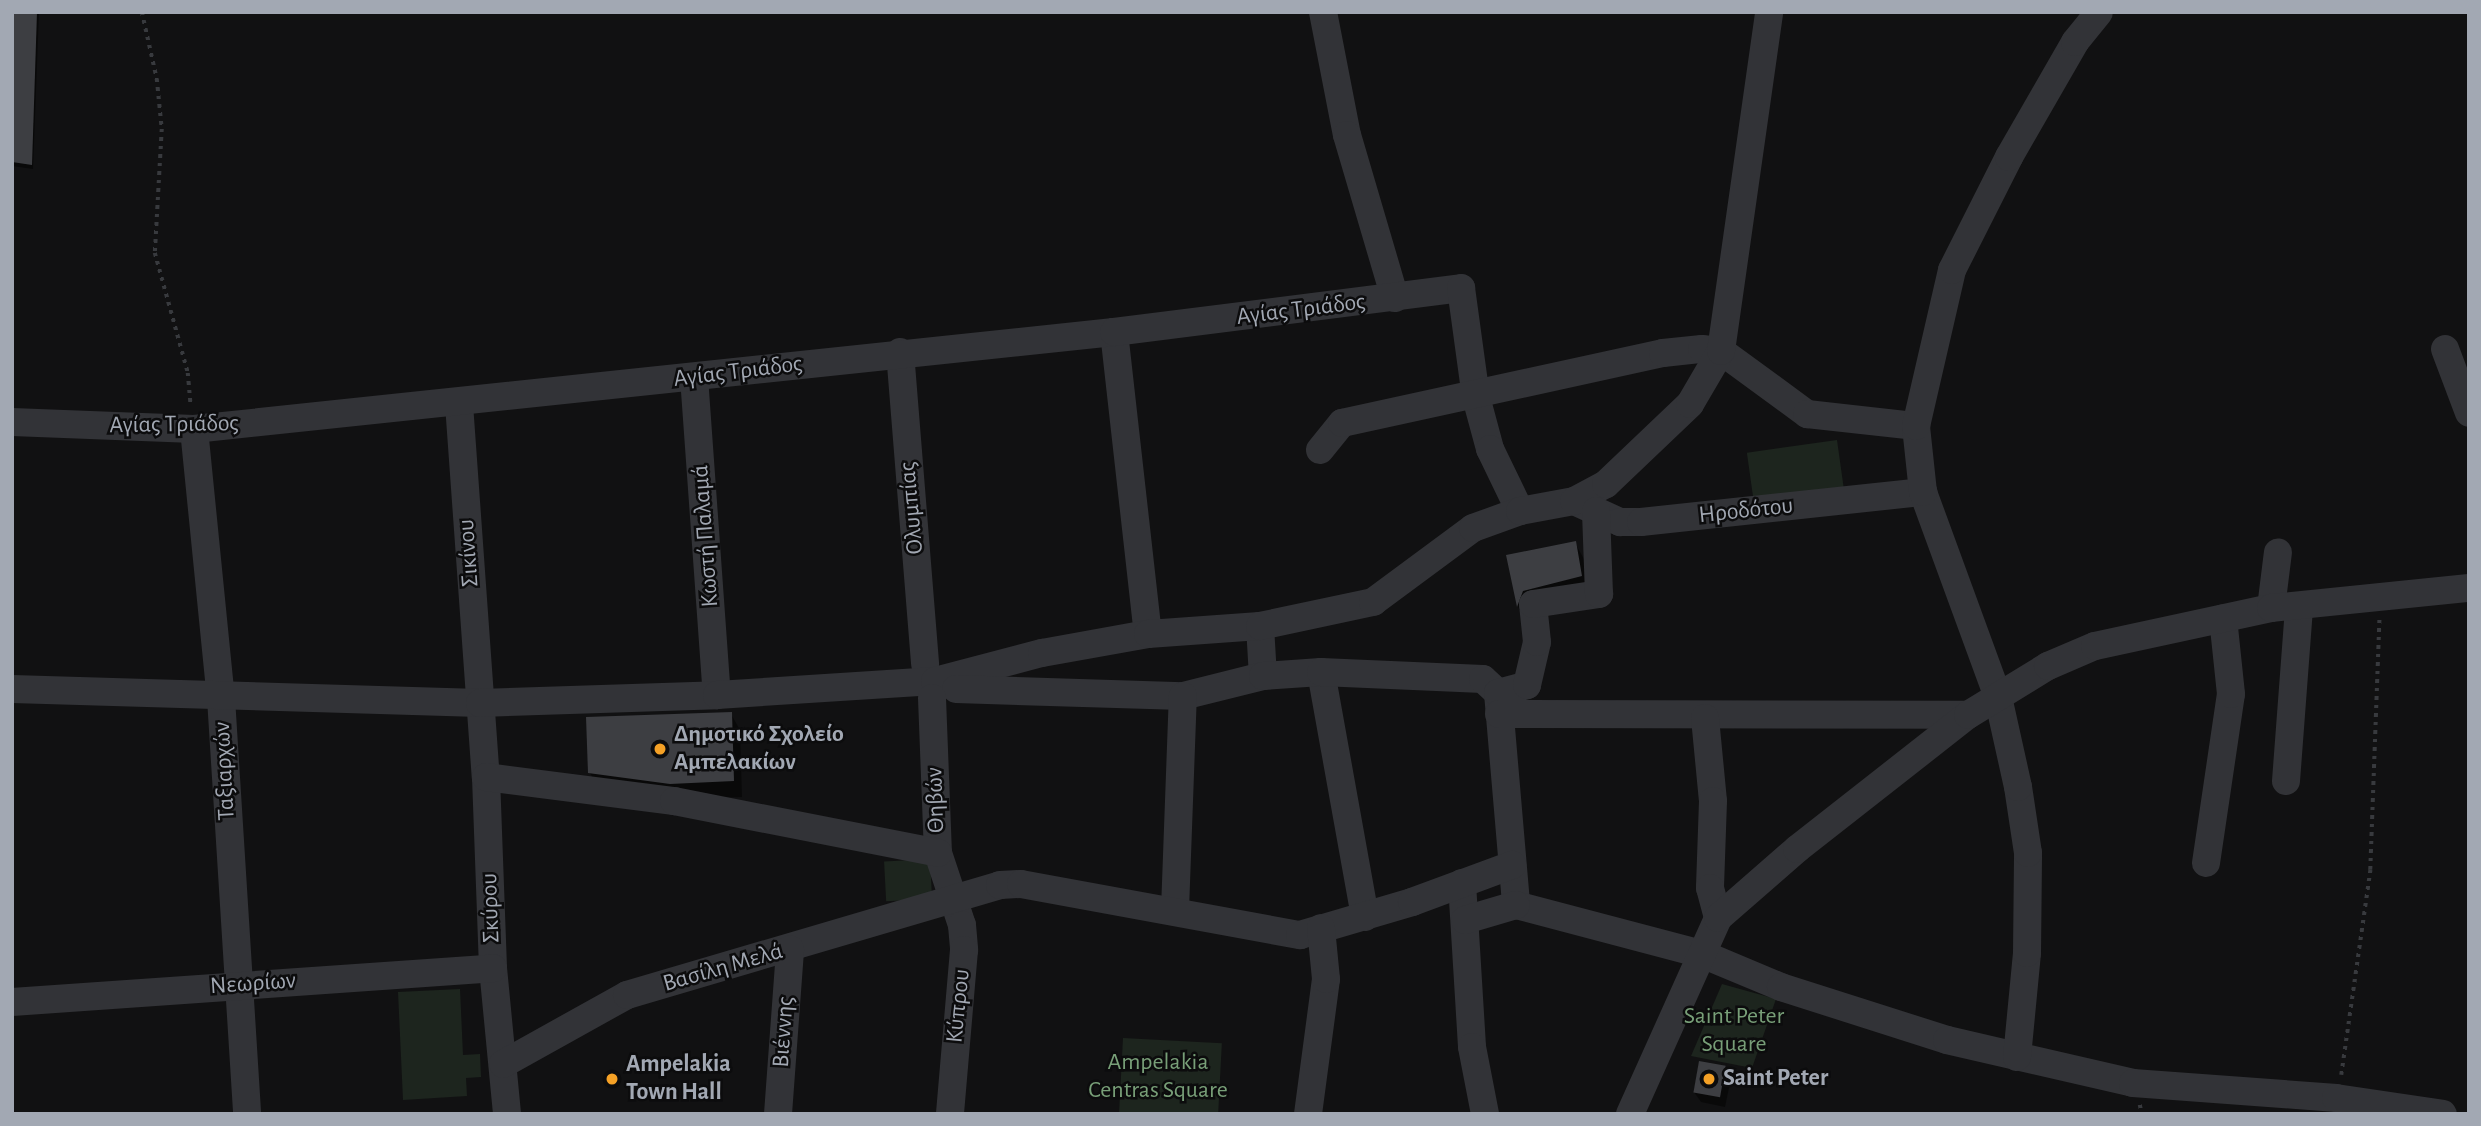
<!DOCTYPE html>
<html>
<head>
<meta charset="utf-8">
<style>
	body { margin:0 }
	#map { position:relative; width:2481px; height:1126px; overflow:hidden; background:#111112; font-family:"Alegreya Sans",sans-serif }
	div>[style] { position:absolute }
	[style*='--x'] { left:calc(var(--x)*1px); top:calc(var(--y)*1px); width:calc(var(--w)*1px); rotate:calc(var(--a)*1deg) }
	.green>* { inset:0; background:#1d251e; transform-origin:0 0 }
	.shadow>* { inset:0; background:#0007 }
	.building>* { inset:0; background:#3d3e42; transform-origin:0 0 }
	.path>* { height:3.5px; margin-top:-1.75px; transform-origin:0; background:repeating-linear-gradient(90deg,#383a3e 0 3.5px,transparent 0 8.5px) }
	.minor>* { height:28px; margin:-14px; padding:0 14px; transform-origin:14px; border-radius:14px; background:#323337 }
	.dots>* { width:19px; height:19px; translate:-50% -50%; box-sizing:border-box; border:4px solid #0c0c0d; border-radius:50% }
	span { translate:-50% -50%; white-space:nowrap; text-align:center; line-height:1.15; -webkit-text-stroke:5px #0c0c0d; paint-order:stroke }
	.street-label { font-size:24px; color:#a2a8b3 }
	.poi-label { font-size:24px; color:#a2a8b3; font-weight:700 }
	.left { translate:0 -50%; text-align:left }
	.park-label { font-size:24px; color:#789f78 }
	.frame { position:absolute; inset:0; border:14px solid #a2a8b3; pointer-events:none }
</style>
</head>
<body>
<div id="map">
	<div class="green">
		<i style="left:1837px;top:440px;width:53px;height:91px;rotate:82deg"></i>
		<i style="left:930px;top:859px;width:40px;height:46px;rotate:87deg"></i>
		<i style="clip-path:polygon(1722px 984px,1776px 999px,1752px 1068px,1691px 1056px)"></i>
		<i style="clip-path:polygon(460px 989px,463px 1055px,480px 1054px,481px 1077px,466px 1078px,467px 1096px,403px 1100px,398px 992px)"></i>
		<i style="left:1123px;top:1038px;width:99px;height:76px;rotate:3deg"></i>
	</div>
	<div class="shadow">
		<i style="clip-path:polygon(12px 12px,39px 12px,33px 169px,12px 166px)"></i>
		<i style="clip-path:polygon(1575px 543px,1584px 559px,1590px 593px,1526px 621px,1518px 607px,1508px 556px)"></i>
		<i style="clip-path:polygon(731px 714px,740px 730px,742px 797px,680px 799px,599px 789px,590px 773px)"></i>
		<i style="clip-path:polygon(1725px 1067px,1731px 1078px,1725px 1107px,1701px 1102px,1694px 1092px)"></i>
	</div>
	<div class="building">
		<i style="clip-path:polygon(12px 12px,37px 12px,32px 165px,12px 162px)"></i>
		<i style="clip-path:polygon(1576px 541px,1582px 576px,1523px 591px,1517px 607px,1506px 555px)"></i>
		<i style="clip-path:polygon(732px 712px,734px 781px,670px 784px,588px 773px,586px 717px)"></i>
		<i style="left:1699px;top:1061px;width:27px;height:32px;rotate:10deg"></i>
	</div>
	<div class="path">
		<i style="--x:142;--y:12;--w:69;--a:77.4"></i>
		<i style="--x:157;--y:79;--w:50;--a:84.3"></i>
		<i style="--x:162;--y:129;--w:124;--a:93.2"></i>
		<i style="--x:155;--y:253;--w:124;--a:74.6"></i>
		<i style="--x:188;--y:373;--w:33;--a:85"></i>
		<i style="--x:2341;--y:1075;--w:207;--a:-81.9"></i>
		<i style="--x:2370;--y:870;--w:251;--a:-87.9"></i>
		<i style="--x:2140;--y:1105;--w:9;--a:77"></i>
	</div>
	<div class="minor">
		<i style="--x:1323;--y:12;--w:125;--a:79"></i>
		<i style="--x:1347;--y:135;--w:170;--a:73.6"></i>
		<i style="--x:1114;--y:332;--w:304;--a:83.6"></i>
		<i style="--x:2445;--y:349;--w:68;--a:69.4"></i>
		<i style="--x:900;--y:352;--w:313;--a:85.4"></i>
		<i style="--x:694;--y:377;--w:319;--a:85.9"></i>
		<i style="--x:459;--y:404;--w:374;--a:85.9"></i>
		<i style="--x:486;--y:777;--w:191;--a:87.9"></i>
		<i style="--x:493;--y:968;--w:147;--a:84.5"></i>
		<i style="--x:12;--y:422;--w:182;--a:2.2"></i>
		<i style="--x:194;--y:429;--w:925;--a:-6.02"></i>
		<i style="--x:1114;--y:332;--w:350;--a:-7.2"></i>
		<i style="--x:1461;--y:288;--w:110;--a:82.2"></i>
		<i style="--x:1476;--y:397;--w:54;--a:74.9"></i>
		<i style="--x:1490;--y:449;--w:69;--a:64.2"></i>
		<i style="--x:194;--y:429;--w:270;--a:84.3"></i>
		<i style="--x:221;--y:698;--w:417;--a:86.4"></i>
		<i style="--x:1320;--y:450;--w:35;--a:-51"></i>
		<i style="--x:1342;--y:423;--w:329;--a:-12.3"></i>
		<i style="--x:1663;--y:353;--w:39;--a:-6"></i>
		<i style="--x:1702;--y:349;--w:19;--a:6"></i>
		<i style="--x:1721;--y:351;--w:107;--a:36.2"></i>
		<i style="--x:1807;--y:414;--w:110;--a:6.3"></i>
		<i style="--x:1574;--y:501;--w:51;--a:24.5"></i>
		<i style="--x:1620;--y:522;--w:21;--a:0"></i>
		<i style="--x:1641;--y:522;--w:284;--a:-6.1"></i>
		<i style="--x:2271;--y:608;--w:56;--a:-82.9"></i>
		<i style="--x:1260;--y:626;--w:50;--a:86.6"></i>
		<i style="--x:1321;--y:672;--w:249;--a:79.8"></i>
		<i style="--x:12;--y:689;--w:468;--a:1.7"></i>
		<i style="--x:480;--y:703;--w:237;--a:-1.9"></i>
		<i style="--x:717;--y:695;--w:218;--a:-3.7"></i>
		<i style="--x:935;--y:681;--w:111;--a:-14.7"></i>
		<i style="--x:1042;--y:653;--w:108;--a:-10.2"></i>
		<i style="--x:1148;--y:634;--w:112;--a:-4.1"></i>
		<i style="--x:1260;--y:626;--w:116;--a:-12"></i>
		<i style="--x:1373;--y:602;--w:124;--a:-36.5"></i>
		<i style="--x:1473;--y:528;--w:50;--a:-19.9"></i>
		<i style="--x:1520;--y:511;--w:55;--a:-10.5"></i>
		<i style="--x:1574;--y:501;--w:36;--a:-28"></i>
		<i style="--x:1606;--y:484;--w:116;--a:-43.6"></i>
		<i style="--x:1690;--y:404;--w:61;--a:-59.7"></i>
		<i style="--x:1721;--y:351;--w:342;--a:-81.9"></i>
		<i style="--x:956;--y:689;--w:227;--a:1.8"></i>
		<i style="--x:1183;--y:696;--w:82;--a:-14"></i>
		<i style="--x:1263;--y:676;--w:58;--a:-3.9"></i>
		<i style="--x:1321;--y:672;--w:162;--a:2.5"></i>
		<i style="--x:1483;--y:679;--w:21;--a:43"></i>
		<i style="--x:1498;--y:693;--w:213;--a:85.1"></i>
		<i style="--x:1516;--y:905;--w:192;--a:14.8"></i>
		<i style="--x:1702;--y:954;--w:86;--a:22.7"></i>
		<i style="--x:1781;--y:987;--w:174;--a:17.7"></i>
		<i style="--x:1947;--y:1040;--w:191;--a:13"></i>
		<i style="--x:2133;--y:1083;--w:204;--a:4.2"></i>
		<i style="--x:2336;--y:1098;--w:108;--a:8.5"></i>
		<i style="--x:1498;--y:693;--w:30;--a:-15"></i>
		<i style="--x:1527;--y:685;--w:44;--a:-76.9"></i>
		<i style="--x:1537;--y:642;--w:38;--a:-96"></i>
		<i style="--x:1533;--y:604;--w:67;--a:-8.6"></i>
		<i style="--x:1599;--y:594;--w:83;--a:-92.1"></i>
		<i style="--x:932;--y:698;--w:155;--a:87.8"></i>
		<i style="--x:938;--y:853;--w:76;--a:71.6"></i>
		<i style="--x:962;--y:925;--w:25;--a:85"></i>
		<i style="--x:964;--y:950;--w:165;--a:94.9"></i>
		<i style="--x:1499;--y:714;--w:469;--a:0.1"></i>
		<i style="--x:1705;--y:718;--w:83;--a:84.5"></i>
		<i style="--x:1713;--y:801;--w:87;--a:92"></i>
		<i style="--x:1710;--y:888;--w:31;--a:75"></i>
		<i style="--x:486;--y:777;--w:190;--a:7.3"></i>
		<i style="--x:674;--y:801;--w:269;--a:11.1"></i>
		<i style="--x:2286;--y:781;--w:173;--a:-85.7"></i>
		<i style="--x:2206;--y:863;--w:171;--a:-81.6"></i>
		<i style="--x:2231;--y:694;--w:76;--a:-96"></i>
		<i style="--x:1462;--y:883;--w:164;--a:86.5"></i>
		<i style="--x:1472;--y:1047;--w:68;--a:79"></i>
		<i style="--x:1175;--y:910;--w:214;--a:-87.9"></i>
		<i style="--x:1465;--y:920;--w:53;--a:-16.4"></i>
		<i style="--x:12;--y:1002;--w:482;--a:-4"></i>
		<i style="--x:2017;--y:1057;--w:104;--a:-84.5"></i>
		<i style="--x:2027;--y:953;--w:100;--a:-89.4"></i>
		<i style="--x:2028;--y:853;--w:67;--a:-98.6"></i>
		<i style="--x:2018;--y:787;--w:92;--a:-102.5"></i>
		<i style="--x:1998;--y:697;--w:218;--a:-110.1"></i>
		<i style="--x:1923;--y:492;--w:66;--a:-96.1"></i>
		<i style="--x:1916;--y:426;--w:160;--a:-77"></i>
		<i style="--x:1952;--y:270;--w:127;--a:-63.2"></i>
		<i style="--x:2009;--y:157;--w:133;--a:-60.1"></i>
		<i style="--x:2075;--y:42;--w:38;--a:-51"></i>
		<i style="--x:503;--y:1064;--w:142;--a:-29.1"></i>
		<i style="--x:627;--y:995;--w:389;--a:-16.4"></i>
		<i style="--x:1000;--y:885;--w:21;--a:-3"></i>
		<i style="--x:1021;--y:884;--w:284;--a:10.4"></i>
		<i style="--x:1300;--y:935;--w:117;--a:-16.4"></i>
		<i style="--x:1412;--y:902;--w:107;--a:-20.3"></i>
		<i style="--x:778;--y:1114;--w:165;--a:-85.8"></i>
		<i style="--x:1308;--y:1114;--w:136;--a:-82.4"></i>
		<i style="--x:1326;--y:979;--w:51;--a:-95.6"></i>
		<i style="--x:1630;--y:1114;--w:215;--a:-65.8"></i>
		<i style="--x:1718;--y:918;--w:105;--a:-41.1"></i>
		<i style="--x:1797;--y:849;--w:217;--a:-38.1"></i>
		<i style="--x:1968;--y:715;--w:94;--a:-31.5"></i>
		<i style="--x:2048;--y:666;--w:51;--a:-23.1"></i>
		<i style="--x:2095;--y:646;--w:180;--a:-12.2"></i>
		<i style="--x:2271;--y:608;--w:199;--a:-5.8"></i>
	</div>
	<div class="dots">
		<i style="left:660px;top:749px;background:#f5a126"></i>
		<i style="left:612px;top:1079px;background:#f5a126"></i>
		<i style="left:1709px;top:1079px;background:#f5a126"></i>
	</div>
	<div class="street-label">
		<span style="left:1301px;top:310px;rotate:-7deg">Αγίας Τριάδος</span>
		<span style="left:738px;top:372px;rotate:-7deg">Αγίας Τριάδος</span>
		<span style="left:174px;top:425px;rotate:-1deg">Αγίας Τριάδος</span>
		<span style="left:912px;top:508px;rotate:-95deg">Ολυμπίας</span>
		<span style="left:1746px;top:511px;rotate:-6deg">Ηροδότου</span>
		<span style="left:706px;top:536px;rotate:-94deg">Κωστή Παλαμά</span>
		<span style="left:469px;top:553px;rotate:-94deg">Σικίνου</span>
		<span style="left:225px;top:771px;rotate:-93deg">Ταξιαρχών</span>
		<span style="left:936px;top:800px;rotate:-92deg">Θηβών</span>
		<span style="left:491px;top:908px;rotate:-92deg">Σκύρου</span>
		<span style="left:723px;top:968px;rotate:-16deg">Βασίλη Μελά</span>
		<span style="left:253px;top:984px;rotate:-4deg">Νεωρίων</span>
		<span style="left:959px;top:1006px;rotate:-84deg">Κύπρου</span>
		<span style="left:784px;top:1032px;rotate:-86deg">Βιέννης</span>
	</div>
	<div class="poi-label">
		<span class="left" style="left:674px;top:749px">Δημοτικό Σχολείο<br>Αμπελακίων</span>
		<span class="left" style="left:626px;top:1079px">Ampelakia<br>Town Hall</span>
		<span class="left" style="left:1723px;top:1079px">Saint Peter</span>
	</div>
	<div class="park-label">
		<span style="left:1734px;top:1031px">Saint Peter<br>Square</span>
		<span style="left:1158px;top:1077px">Ampelakia<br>Centras Square</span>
	</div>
	<div class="frame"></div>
</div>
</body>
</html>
